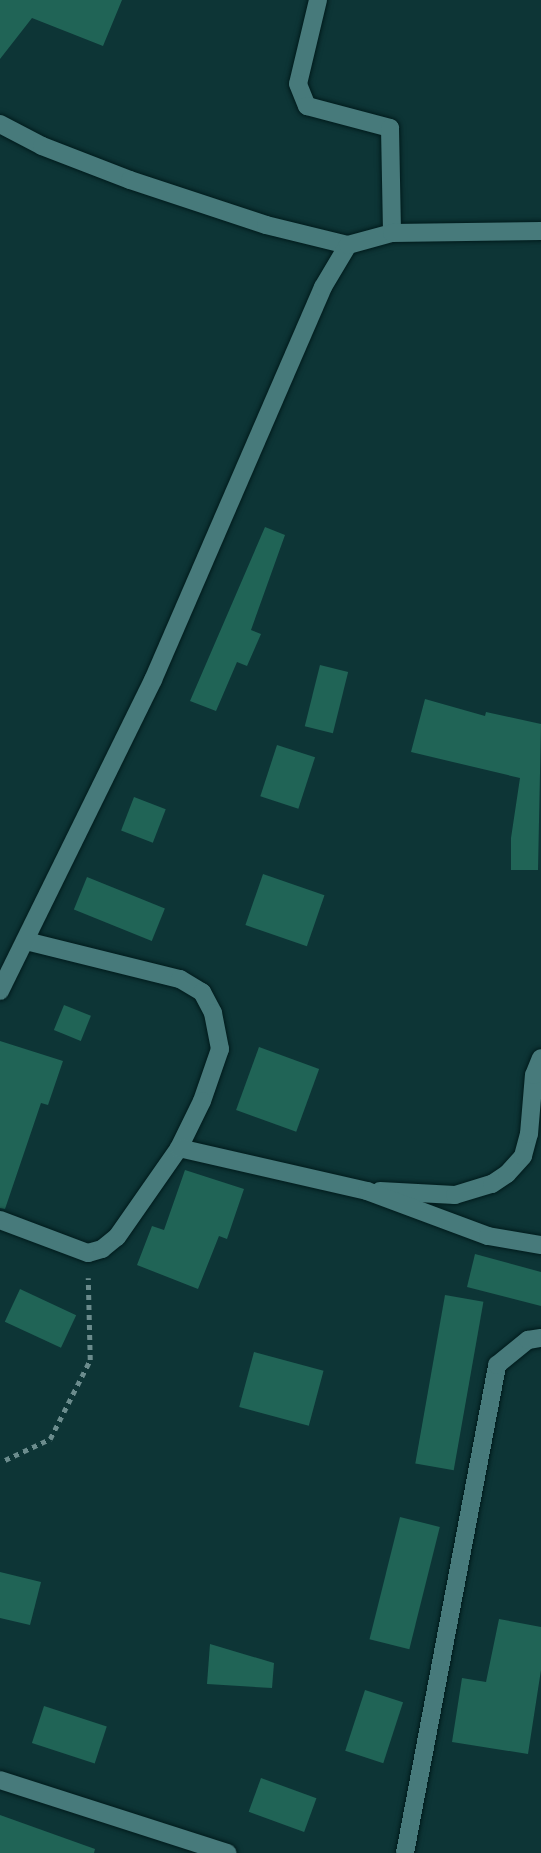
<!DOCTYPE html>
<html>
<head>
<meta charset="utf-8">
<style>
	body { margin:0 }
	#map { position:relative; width:541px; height:1853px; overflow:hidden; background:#0d3536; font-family:"DejaVu Sans",sans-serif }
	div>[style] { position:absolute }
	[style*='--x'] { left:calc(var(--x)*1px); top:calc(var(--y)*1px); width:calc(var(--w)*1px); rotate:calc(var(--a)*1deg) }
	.building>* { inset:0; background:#206456; transform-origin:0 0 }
	.path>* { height:4.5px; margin-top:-2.25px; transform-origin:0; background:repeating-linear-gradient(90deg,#6b8c8d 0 5px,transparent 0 10px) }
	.roads { filter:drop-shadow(0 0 2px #011b1c) drop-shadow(0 0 2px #011b1c) }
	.minor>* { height:18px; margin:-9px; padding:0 9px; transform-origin:9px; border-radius:9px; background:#477a7b }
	span { translate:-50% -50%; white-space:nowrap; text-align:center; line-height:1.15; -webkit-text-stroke:5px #012b2c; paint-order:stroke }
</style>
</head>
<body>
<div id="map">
	<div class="building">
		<i style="clip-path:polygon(0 0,122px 0,103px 46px,32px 18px,0 59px)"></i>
		<i style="clip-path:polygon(265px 527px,285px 535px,251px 630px,261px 634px,247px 666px,237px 662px,216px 711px,190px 701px)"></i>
		<i style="left:320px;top:665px;width:29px;height:63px;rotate:14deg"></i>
		<i style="clip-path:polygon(425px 699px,485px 716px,486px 712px,541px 724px,538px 870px,511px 870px,511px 838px,520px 778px,411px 752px)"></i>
		<i style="left:277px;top:745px;width:40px;height:54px;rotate:18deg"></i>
		<i style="left:134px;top:797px;width:34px;height:36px;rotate:21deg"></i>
		<i style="left:263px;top:874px;width:65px;height:54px;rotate:19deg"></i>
		<i style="left:87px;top:877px;width:84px;height:35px;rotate:22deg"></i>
		<i style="left:64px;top:1005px;width:29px;height:27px;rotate:22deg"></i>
		<i style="clip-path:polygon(0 1041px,63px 1061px,48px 1105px,41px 1103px,5px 1209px,0 1208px)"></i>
		<i style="left:259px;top:1047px;width:64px;height:67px;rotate:20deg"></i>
		<i style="clip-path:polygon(185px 1170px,244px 1189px,227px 1239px,219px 1236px,198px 1289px,137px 1265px,152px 1226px,164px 1230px)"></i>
		<i style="clip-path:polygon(475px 1254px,541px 1272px,541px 1306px,467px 1287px)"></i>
		<i style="left:20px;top:1289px;width:62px;height:36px;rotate:25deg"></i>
		<i style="left:445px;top:1295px;width:39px;height:171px;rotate:10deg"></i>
		<i style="left:254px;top:1352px;width:72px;height:57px;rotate:15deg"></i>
		<i style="left:400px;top:1517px;width:41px;height:126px;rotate:14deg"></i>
		<i style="clip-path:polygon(0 1572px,41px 1582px,30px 1625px,0 1618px)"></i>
		<i style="clip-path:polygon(499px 1619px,541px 1627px,541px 1670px,528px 1754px,452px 1742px,462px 1678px,486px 1682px)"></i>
		<i style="clip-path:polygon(210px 1644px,274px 1663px,272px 1688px,207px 1684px)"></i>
		<i style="left:365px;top:1690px;width:40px;height:64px;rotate:18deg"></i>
		<i style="left:44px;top:1706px;width:66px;height:39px;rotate:18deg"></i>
		<i style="left:261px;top:1778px;width:59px;height:36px;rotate:20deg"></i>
		<i style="clip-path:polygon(0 1815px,95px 1849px,94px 1853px,0 1853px)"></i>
	</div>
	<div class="path">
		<i style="--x:5;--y:1460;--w:50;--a:-25"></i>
		<i style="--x:50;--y:1439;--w:89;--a:-63.1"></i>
		<i style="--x:90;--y:1360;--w:82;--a:-91.4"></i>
	</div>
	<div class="roads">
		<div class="minor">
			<i style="--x:318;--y:0;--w:86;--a:103.4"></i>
			<i style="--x:298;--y:84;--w:24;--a:68"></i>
			<i style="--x:307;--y:106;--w:86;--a:14.8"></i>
			<i style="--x:390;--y:128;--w:105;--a:88.9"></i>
			<i style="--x:0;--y:124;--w:47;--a:27.6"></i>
			<i style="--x:42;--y:146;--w:94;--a:21.1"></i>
			<i style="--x:130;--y:180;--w:143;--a:18.3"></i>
			<i style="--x:266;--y:225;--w:84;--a:13.7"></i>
			<i style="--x:26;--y:941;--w:159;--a:13.9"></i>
			<i style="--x:180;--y:979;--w:26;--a:31"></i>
			<i style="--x:202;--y:992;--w:24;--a:62"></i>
			<i style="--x:213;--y:1013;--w:37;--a:79"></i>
			<i style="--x:220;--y:1049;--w:55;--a:109.1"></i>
			<i style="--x:202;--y:1101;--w:52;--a:116.1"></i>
			<i style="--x:0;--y:991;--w:347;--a:-63.8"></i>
			<i style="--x:153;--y:680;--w:428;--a:-66.6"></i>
			<i style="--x:323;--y:287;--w:49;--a:-59.2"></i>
			<i style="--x:348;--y:245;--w:46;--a:-15.3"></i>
			<i style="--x:392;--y:233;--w:149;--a:-0.8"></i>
			<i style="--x:380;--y:1191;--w:75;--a:3.1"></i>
			<i style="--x:455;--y:1195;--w:39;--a:-17"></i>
			<i style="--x:492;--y:1184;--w:18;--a:-34"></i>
			<i style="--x:507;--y:1174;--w:24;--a:-48"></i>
			<i style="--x:523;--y:1156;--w:23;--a:-75"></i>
			<i style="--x:529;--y:1134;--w:59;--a:-85.2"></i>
			<i style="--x:534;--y:1075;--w:18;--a:-68"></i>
			<i style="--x:0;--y:1220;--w:94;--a:20.6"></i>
			<i style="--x:88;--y:1253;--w:15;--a:-16"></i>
			<i style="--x:102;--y:1249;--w:19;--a:-39"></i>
			<i style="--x:117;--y:1237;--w:108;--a:-55.1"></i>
			<i style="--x:179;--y:1148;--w:193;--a:12.9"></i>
			<i style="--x:367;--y:1191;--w:129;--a:20.4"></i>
			<i style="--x:488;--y:1236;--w:54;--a:9.6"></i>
			<i style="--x:0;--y:1780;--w:239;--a:17.8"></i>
			<i style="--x:405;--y:1853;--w:497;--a:-79.3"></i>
			<i style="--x:497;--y:1365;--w:40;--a:-39"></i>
			<i style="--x:528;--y:1340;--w:13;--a:-9"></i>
		</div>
	</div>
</div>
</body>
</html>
